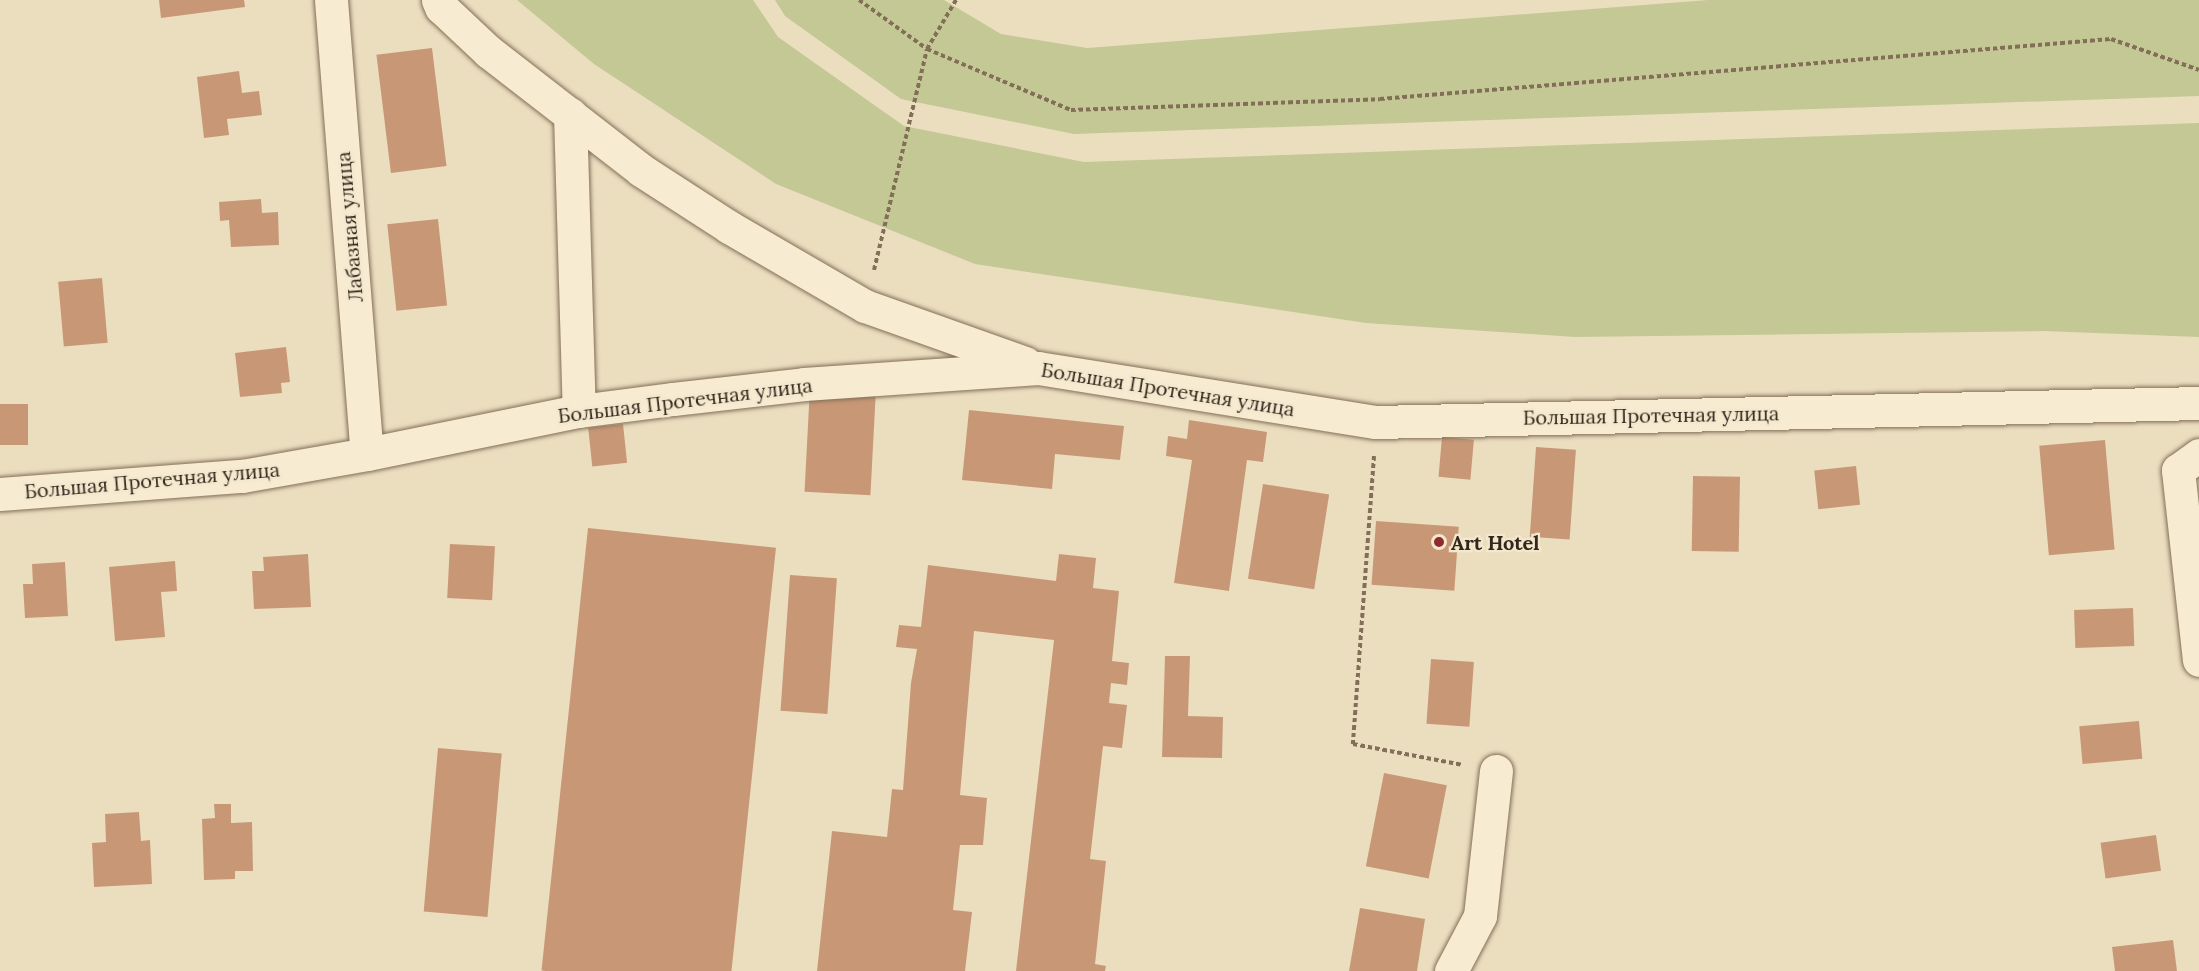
<!DOCTYPE html>
<html>
<head>
<meta charset="utf-8">
<style>
	body { margin:0 }
	#map { position:relative; width:2199px; height:971px; overflow:hidden; background:#ebdebf; font-family:Lora,serif }
	div>[style] { position:absolute }
	[style*='--x'] { left:calc(var(--x)*1px); top:calc(var(--y)*1px); width:calc(var(--w)*1px); rotate:calc(var(--a)*1deg) }
	.green>* { inset:0; background:#c3c894 }
	.building>* { inset:0; background:#c89876; transform-origin:0 0 }
	.path>* { height:4px; margin-top:-2px; transform-origin:0; background:repeating-linear-gradient(90deg,#836f58 0 4.5px,transparent 0 7.5px) }
	.roads { filter:drop-shadow(0 0 2px #836f58) drop-shadow(0 0 2px #836f58) }
	.minor>* { height:33px; margin:-16.5px; padding:0 16.5px; transform-origin:16.5px; border-radius:16.5px; background:#f7ebd1 }
	.dots>* { width:16px; height:16px; translate:-50% -50%; box-sizing:border-box; border:3px solid #f3e8ce; border-radius:50% }
	span { translate:-50% -50%; white-space:nowrap; text-align:center; line-height:1.15; -webkit-text-stroke:4.5px #f3e8ce; paint-order:stroke }
	.street-label { font-size:20px; color:#33271c }
	.poi-label { font-size:20px; color:#33271c; font-weight:700 }
	.left { translate:0 -50%; text-align:left }
</style>
</head>
<body>
<div id="map">
	<div class="green">
		<i style="clip-path:polygon(517px 0,753px 0,778px 37px,904px 126px,1084px 162px,2199px 123px,2199px 337px,2044px 331px,1575px 337px,1366px 323px,975px 264px,776px 184px,594px 64px)"></i>
		<i style="clip-path:polygon(775px 0,944px 0,1001px 34px,1087px 48px,1708px 0,2199px 0,2199px 96px,1074px 134px,901px 99px,785px 16px)"></i>
	</div>
	<div class="building">
		<i style="clip-path:polygon(159px 0,244px 0,245px 7px,161px 18px)"></i>
		<i style="left:432px;top:48px;width:119px;height:56px;rotate:83deg"></i>
		<i style="clip-path:polygon(239px 71px,242px 93px,259px 91px,262px 115px,227px 119px,229px 135px,204px 138px,197px 77px)"></i>
		<i style="clip-path:polygon(261px 199px,262px 213px,278px 212px,279px 245px,231px 247px,229px 220px,220px 221px,219px 202px)"></i>
		<i style="left:438px;top:219px;width:87px;height:51px;rotate:84deg"></i>
		<i style="left:102px;top:278px;width:65px;height:44px;rotate:85deg"></i>
		<i style="clip-path:polygon(286px 347px,290px 382px,281px 383px,282px 393px,240px 397px,235px 353px)"></i>
		<i style="left:810px;top:387px;width:66px;height:105px;rotate:3deg"></i>
		<i style="left:0;top:404px;width:28px;height:41px"></i>
		<i style="clip-path:polygon(969px 410px,1124px 426px,1120px 460px,1055px 454px,1052px 489px,962px 480px)"></i>
		<i style="clip-path:polygon(1189px 420px,1267px 432px,1263px 462px,1247px 460px,1229px 591px,1174px 583px,1192px 460px,1166px 456px,1168px 436px,1187px 439px)"></i>
		<i style="left:623px;top:424px;width:39px;height:35px;rotate:84deg"></i>
		<i style="left:1442px;top:437px;width:32px;height:40px;rotate:5deg"></i>
		<i style="left:2105px;top:440px;width:110px;height:66px;rotate:85deg"></i>
		<i style="left:1536px;top:447px;width:40px;height:90px;rotate:4deg"></i>
		<i style="left:1856px;top:466px;width:39px;height:42px;rotate:84deg"></i>
		<i style="left:1693px;top:476px;width:47px;height:75px;rotate:1deg"></i>
		<i style="left:1263px;top:484px;width:67px;height:96px;rotate:9deg"></i>
		<i style="left:1376px;top:521px;width:83px;height:64px;rotate:4deg"></i>
		<i style="left:588px;top:528px;width:189px;height:445px;rotate:6deg"></i>
		<i style="left:450px;top:544px;width:45px;height:54px;rotate:3deg"></i>
		<i style="clip-path:polygon(308px 554px,311px 607px,254px 609px,252px 571px,264px 571px,263px 557px)"></i>
		<i style="clip-path:polygon(1059px 554px,1096px 558px,1093px 588px,1119px 591px,1112px 661px,1129px 663px,1127px 685px,1111px 683px,1109px 703px,1127px 705px,1122px 748px,1103px 746px,1090px 859px,1106px 861px,1095px 964px,1106px 966px,1105px 971px,1016px 971px,1054px 640px,974px 631px,960px 795px,987px 798px,983px 845px,960px 845px,953px 910px,972px 912px,965px 971px,817px 971px,832px 831px,887px 837px,892px 789px,903px 790px,911px 683px,917px 649px,896px 647px,899px 625px,921px 627px,928px 565px,1056px 581px)"></i>
		<i style="clip-path:polygon(175px 561px,177px 591px,161px 592px,165px 637px,115px 641px,109px 567px)"></i>
		<i style="clip-path:polygon(65px 562px,68px 616px,25px 618px,23px 584px,33px 584px,32px 564px)"></i>
		<i style="left:790px;top:575px;width:47px;height:136px;rotate:4deg"></i>
		<i style="left:2133px;top:608px;width:38px;height:59px;rotate:88deg"></i>
		<i style="clip-path:polygon(1165px 656px,1190px 656px,1188px 716px,1223px 717px,1222px 758px,1162px 757px)"></i>
		<i style="left:1431px;top:659px;width:43px;height:65px;rotate:4deg"></i>
		<i style="left:2139px;top:721px;width:38px;height:60px;rotate:85deg"></i>
		<i style="left:438px;top:748px;width:64px;height:164px;rotate:5deg"></i>
		<i style="left:1384px;top:773px;width:64px;height:95px;rotate:11deg"></i>
		<i style="clip-path:polygon(214px 804px,231px 804px,231px 823px,252px 822px,253px 871px,235px 871px,235px 879px,204px 880px,202px 819px,215px 818px)"></i>
		<i style="clip-path:polygon(139px 812px,141px 841px,150px 840px,152px 884px,94px 887px,92px 843px,106px 842px,105px 814px)"></i>
		<i style="left:2156px;top:835px;width:36px;height:56px;rotate:82deg"></i>
		<i style="clip-path:polygon(1360px 908px,1425px 919px,1417px 971px,1349px 971px)"></i>
		<i style="clip-path:polygon(2173px 940px,2177px 971px,2115px 971px,2112px 947px)"></i>
	</div>
	<div class="path">
		<i style="--x:859;--y:0;--w:84;--a:35.8"></i>
		<i style="--x:927;--y:49;--w:156;--a:23"></i>
		<i style="--x:1071;--y:110;--w:309;--a:-2"></i>
		<i style="--x:1380;--y:99;--w:733;--a:-4.69"></i>
		<i style="--x:2111;--y:39;--w:93;--a:19.4"></i>
		<i style="--x:874;--y:270;--w:227;--a:-76.5"></i>
		<i style="--x:927;--y:49;--w:57;--a:-59.4"></i>
		<i style="--x:1374;--y:456;--w:289;--a:94.2"></i>
		<i style="--x:1353;--y:744;--w:112;--a:10.8"></i>
	</div>
	<div class="roads">
		<div class="minor">
			<i style="--x:331;--y:0;--w:455;--a:85.5"></i>
			<i style="--x:438;--y:0;--w:8;--a:67"></i>
			<i style="--x:441;--y:7;--w:66;--a:43.2"></i>
			<i style="--x:489;--y:52;--w:192;--a:37.8"></i>
			<i style="--x:641;--y:170;--w:105;--a:32.9"></i>
			<i style="--x:729;--y:227;--w:157;--a:30.2"></i>
			<i style="--x:865;--y:306;--w:170;--a:19.6"></i>
			<i style="--x:570;--y:114;--w:297;--a:88.3"></i>
			<i style="--x:2199;--y:455;--w:26;--a:144"></i>
			<i style="--x:2178;--y:470;--w:191;--a:83.7"></i>
			<i style="--x:0;--y:494;--w:243;--a:-4.3"></i>
			<i style="--x:242;--y:476;--w:127;--a:-10"></i>
			<i style="--x:367;--y:454;--w:216;--a:-11.5"></i>
			<i style="--x:579;--y:411;--w:95;--a:-7.3"></i>
			<i style="--x:673;--y:399;--w:132;--a:-6.5"></i>
			<i style="--x:804;--y:384;--w:235;--a:-3.9"></i>
			<i style="--x:1038;--y:368;--w:342;--a:9.1"></i>
			<i style="--x:1376;--y:422;--w:823;--a:-1.32"></i>
			<i style="--x:1451;--y:971;--w:62;--a:-62.2"></i>
			<i style="--x:1480;--y:916;--w:146;--a:-83.7"></i>
		</div>
	</div>
	<div class="dots">
		<i style="left:1439px;top:542px;background:#8f2b2c"></i>
	</div>
	<div class="street-label">
		<span style="left:349px;top:227px;rotate:-95deg">Лабазная улица</span>
		<span style="left:1168px;top:389px;rotate:9deg">Большая Протечная улица</span>
		<span style="left:685px;top:400px;rotate:-7deg">Большая Протечная улица</span>
		<span style="left:1651px;top:415px;rotate:-1deg">Большая Протечная улица</span>
		<span style="left:152px;top:480px;rotate:-5deg">Большая Протечная улица</span>
	</div>
	<div class="poi-label">
		<span class="left" style="left:1451px;top:542px">Art Hotel</span>
	</div>
</div>
</body>
</html>
